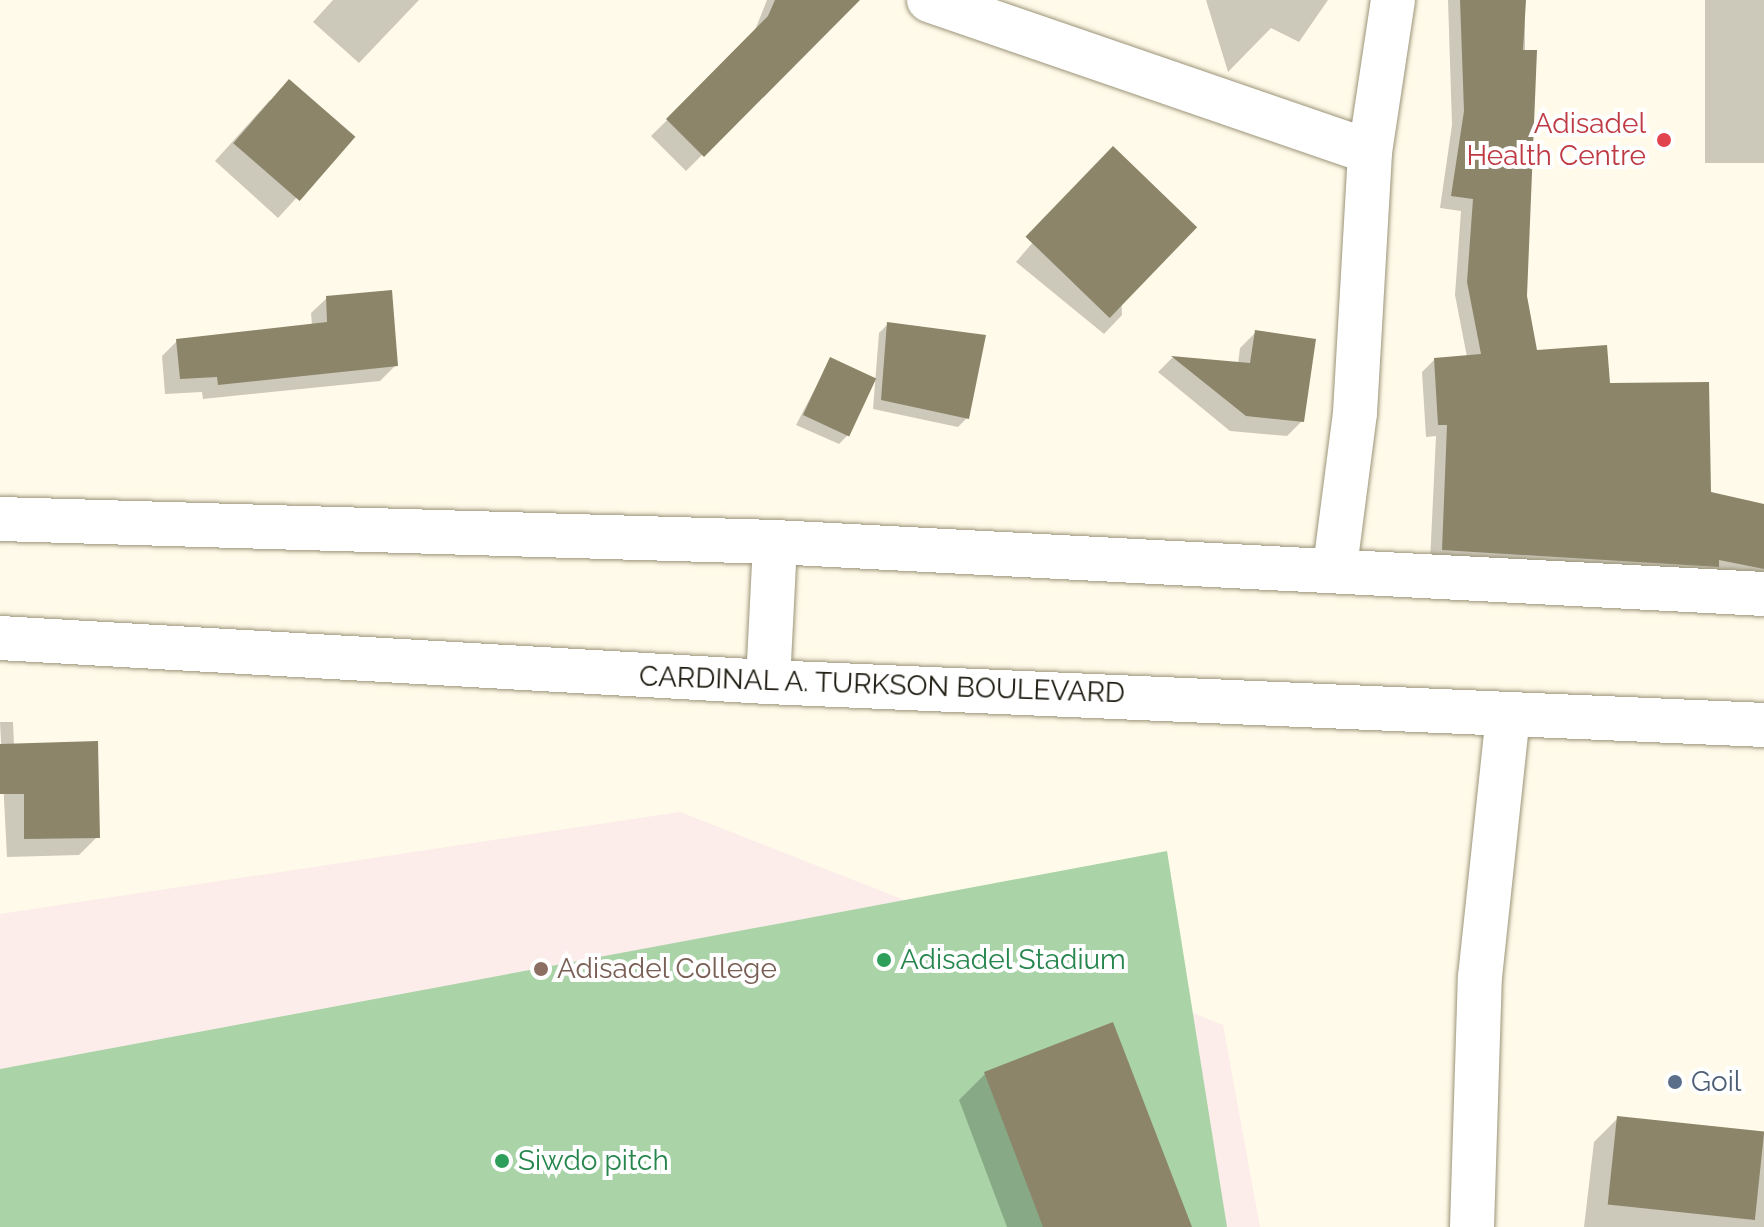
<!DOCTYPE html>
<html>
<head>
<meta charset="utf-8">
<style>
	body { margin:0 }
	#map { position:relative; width:1764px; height:1227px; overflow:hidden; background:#fffae9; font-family:Raleway,sans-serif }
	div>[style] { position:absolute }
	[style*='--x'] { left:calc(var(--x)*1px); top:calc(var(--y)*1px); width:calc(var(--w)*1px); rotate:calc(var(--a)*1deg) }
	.education>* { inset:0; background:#fcecea }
	.green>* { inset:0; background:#aad4a8 }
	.shadow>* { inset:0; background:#0003; transform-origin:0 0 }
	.building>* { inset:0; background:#8c856a; transform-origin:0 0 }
	.roads { filter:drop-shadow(0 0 2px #9c9479) drop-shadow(0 0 2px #9c9479) }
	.minor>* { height:44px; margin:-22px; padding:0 22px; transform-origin:22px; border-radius:22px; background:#fff }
	.dots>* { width:22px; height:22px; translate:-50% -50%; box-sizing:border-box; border:4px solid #fff; border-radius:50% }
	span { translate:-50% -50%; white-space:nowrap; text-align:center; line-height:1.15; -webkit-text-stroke:8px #fff; paint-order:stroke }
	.health-label { font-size:28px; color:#be3a42 }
	.right { translate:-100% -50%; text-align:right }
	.street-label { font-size:28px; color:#1e1b11 }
	.leisure-label { font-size:28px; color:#27864d }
	.left { translate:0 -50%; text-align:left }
	.education-label { font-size:28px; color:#785e54 }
	.service-label { font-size:28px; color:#4e5e75 }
</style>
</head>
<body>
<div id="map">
	<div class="education">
		<i style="clip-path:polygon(680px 812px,1223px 1025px,1260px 1227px,0 1227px,0 914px)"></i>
	</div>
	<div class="green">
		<i style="clip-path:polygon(1167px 851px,1227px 1227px,0 1227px,0 1069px)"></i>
	</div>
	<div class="shadow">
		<i style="clip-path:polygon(333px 0,419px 0,359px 63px,313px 22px)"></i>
		<i style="clip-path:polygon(767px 0,830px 0,850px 7px,686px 171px,651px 136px,753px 35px)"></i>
		<i style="clip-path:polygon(1206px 0,1328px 0,1299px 42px,1271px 28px,1228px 72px)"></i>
		<i style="clip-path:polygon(1448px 0,1525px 0,1525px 296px,1535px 352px,1608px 385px,1709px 494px,1764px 505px,1764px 580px,1430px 562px,1436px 436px,1426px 437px,1422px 372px,1434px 360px,1467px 357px,1455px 295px,1461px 211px,1440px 208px,1452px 125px)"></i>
		<i style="left:1705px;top:0;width:59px;height:163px"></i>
		<i style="clip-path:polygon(270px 100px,352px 137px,278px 218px,215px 161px)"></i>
		<i style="clip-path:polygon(1113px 149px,1122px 315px,1104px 334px,1016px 262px)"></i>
		<i style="clip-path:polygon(327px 298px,396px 365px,380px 381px,203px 399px,202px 392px,165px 394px,162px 356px,177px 341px,312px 325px,311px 313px)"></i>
		<i style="clip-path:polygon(888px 324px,967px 418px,958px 427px,873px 409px,879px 333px)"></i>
		<i style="clip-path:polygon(1255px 333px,1302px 421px,1287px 436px,1230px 431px,1158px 372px,1172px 358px,1238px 364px,1240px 348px)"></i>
		<i style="clip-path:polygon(830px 360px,848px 435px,839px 444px,796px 425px)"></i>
		<i style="clip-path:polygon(0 722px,13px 722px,14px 745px,97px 837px,79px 855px,7px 857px)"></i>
		<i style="clip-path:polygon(985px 1074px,1190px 1227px,1007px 1227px,959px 1100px)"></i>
		<i style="clip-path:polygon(1618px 1118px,1764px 1133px,1764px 1227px,1584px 1227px,1594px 1142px)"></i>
	</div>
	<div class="building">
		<i style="clip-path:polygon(775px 0,860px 0,704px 157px,666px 119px,768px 16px)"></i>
		<i style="clip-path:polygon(1460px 0,1526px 0,1523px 50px,1537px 50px,1527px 296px,1537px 350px,1607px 345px,1610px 383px,1709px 382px,1711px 492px,1764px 504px,1764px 569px,1719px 560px,1719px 567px,1442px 550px,1447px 425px,1438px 425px,1434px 358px,1481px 354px,1467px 282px,1473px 199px,1451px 196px,1464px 111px)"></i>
		<i style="left:289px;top:79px;width:88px;height:85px;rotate:41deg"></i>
		<i style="left:1113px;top:146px;width:117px;height:126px;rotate:44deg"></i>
		<i style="clip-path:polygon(392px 290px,398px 366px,218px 385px,217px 377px,180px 379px,176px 339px,327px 322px,326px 296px)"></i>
		<i style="clip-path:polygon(887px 322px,986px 335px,969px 419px,881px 400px)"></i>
		<i style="clip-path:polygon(1255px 330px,1316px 339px,1304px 422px,1246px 416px,1171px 356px,1250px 363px)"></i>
		<i style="left:830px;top:357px;width:51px;height:64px;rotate:25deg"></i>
		<i style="clip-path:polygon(98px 741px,100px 838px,24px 839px,24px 794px,0 794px,0 744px)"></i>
		<i style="clip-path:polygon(1113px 1022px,1192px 1227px,1043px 1227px,984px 1072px)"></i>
		<i style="left:1617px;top:1116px;width:148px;height:89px;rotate:6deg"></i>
	</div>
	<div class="roads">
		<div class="minor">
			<i style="--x:929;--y:0;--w:466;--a:19"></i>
			<i style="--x:0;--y:519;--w:775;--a:1.7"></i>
			<i style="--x:775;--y:542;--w:990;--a:3.01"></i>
			<i style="--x:1335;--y:567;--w:155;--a:-82.6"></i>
			<i style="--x:1355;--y:413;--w:261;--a:-86.7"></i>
			<i style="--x:1370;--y:152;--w:154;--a:-81.4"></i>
			<i style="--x:0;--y:638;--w:769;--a:3.28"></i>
			<i style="--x:768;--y:682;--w:997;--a:2.47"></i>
			<i style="--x:768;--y:682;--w:140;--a:-87.1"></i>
			<i style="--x:1472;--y:1227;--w:250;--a:-88.2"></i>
			<i style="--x:1480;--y:977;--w:264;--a:-83.9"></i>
		</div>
	</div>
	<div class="dots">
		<i style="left:1664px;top:140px;background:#e0444e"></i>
		<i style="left:884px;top:960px;background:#2e9e5b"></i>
		<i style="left:541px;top:969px;background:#8d6e63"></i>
		<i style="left:1675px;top:1082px;background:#5c6f8a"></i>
		<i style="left:502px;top:1161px;background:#2e9e5b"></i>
	</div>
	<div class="health-label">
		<span class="right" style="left:1646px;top:140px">Adisadel<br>Health Centre</span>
	</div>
	<div class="street-label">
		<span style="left:882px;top:685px;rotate:2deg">CARDINAL A. TURKSON BOULEVARD</span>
	</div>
	<div class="leisure-label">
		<span class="left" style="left:900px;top:960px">Adisadel Stadium</span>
		<span class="left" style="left:518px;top:1161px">Siwdo pitch</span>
	</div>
	<div class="education-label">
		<span class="left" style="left:557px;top:969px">Adisadel College</span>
	</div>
	<div class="service-label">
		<span class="left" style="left:1691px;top:1082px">Goil</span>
	</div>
</div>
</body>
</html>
